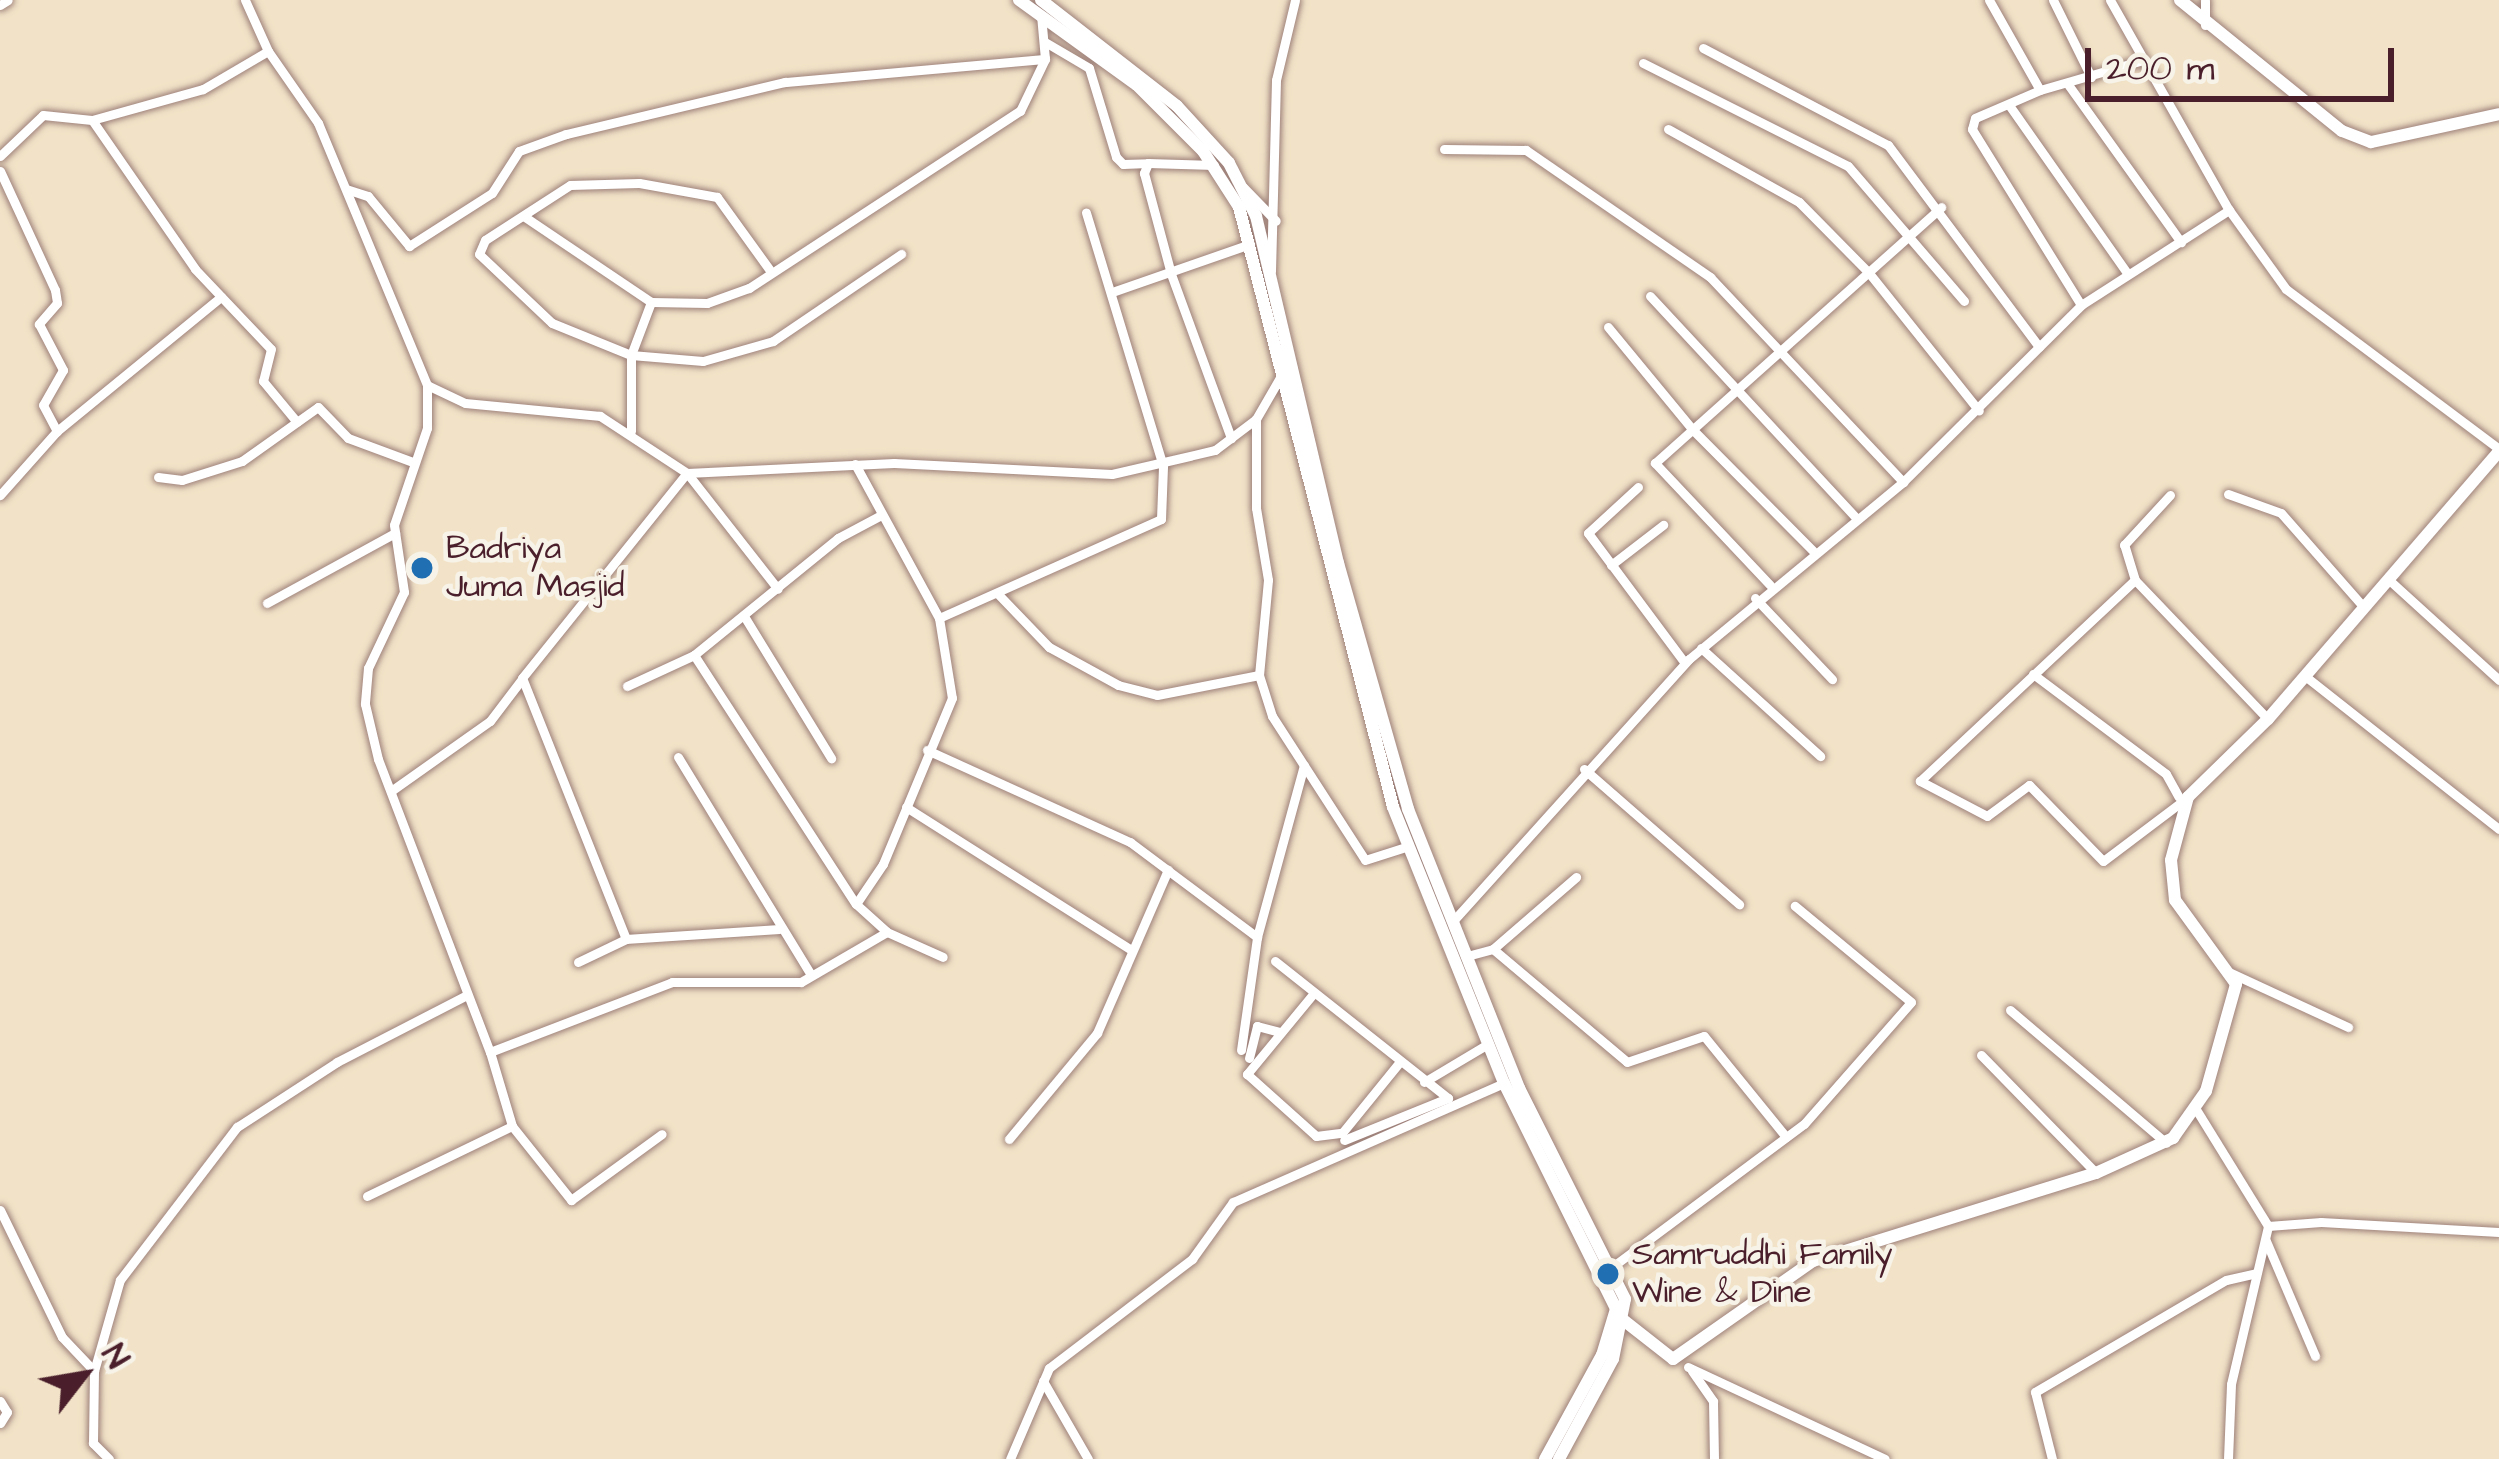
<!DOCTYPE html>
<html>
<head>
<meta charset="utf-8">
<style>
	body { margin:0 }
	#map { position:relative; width:2499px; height:1459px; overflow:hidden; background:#f2e3c8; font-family:"Architects Daughter",sans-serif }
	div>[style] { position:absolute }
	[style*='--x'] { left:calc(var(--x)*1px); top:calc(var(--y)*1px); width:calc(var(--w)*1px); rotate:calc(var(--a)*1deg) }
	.roads { filter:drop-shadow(0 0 3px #9e817a) drop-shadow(0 0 3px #9e817a) }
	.street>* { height:9px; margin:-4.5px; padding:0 4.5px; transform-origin:4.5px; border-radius:4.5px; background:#fff }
	.secondary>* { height:12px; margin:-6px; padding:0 6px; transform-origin:6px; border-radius:6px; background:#fff }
	.dots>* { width:33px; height:33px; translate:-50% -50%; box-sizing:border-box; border:6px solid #f7f3e8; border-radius:50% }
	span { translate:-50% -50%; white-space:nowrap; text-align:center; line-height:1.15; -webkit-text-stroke:9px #f7f3e8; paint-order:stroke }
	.poi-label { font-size:33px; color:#4a1f2b }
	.left { translate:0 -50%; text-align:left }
	.north { position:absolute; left:24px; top:1315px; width:120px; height:120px; -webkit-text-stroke:9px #f7f3e8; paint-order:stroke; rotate:59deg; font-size:33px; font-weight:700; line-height:48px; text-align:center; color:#4a1f2b }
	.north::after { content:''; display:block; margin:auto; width:42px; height:54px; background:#4a1f2b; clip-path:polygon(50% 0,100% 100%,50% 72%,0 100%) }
	.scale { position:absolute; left:2085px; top:48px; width:309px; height:54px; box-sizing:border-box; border:6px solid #4a1f2b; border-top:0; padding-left:15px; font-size:36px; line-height:42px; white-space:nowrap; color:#4a1f2b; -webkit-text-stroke:9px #f7f3e8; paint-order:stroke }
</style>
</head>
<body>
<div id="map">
	<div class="roads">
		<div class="street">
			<i style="--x:245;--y:0;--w:56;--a:65.7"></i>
			<i style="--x:268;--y:51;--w:88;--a:55.2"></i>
			<i style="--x:318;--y:123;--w:284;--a:67.4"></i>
			<i style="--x:427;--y:385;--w:42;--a:25.3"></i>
			<i style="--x:465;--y:403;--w:136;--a:5.5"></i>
			<i style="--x:600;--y:416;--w:104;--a:33.2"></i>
			<i style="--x:687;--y:473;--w:207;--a:-2.8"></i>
			<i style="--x:894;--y:463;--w:218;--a:2.9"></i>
			<i style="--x:1112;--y:474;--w:106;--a:-13.1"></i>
			<i style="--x:1215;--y:450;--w:51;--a:-37.1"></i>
			<i style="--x:1256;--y:419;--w:52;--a:-60"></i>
			<i style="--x:1989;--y:0;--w:103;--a:60.5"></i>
			<i style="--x:2053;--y:0;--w:86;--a:63.7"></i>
			<i style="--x:2110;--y:0;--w:241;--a:60.5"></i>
			<i style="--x:2229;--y:210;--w:97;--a:54.2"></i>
			<i style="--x:2286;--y:289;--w:266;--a:36.9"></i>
			<i style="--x:0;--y:5;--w:9;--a:-32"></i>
			<i style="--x:2205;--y:25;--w:25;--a:-90"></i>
			<i style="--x:1045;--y:42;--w:51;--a:30.6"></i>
			<i style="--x:1089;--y:68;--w:93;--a:73.1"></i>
			<i style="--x:1116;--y:157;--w:10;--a:45"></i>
			<i style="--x:1123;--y:164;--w:25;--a:-2"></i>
			<i style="--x:1703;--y:48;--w:209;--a:27.7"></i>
			<i style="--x:1888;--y:145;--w:252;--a:53.2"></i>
			<i style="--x:1643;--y:63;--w:229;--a:26.7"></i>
			<i style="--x:1848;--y:166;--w:178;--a:49.3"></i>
			<i style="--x:2067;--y:83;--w:196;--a:54.4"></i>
			<i style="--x:2009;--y:105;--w:205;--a:54.9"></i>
			<i style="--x:92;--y:120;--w:181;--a:55.3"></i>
			<i style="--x:195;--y:269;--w:110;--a:46.5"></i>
			<i style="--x:271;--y:349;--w:33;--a:104"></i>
			<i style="--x:263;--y:381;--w:53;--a:50.3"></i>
			<i style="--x:1668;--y:129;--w:150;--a:29.1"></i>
			<i style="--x:1799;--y:202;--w:100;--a:45.4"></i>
			<i style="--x:1869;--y:273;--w:176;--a:51.4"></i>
			<i style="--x:1444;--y:149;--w:82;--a:0.7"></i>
			<i style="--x:1526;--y:150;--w:224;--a:34.6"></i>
			<i style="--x:1710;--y:277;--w:282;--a:46.7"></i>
			<i style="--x:0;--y:156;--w:59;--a:-43.6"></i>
			<i style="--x:43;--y:115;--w:49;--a:5.8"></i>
			<i style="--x:92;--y:120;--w:115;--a:-15.6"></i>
			<i style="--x:203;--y:89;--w:75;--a:-30.3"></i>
			<i style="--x:1214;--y:165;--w:66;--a:-178.3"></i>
			<i style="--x:1148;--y:163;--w:11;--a:112"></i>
			<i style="--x:1144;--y:173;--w:105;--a:75"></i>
			<i style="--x:1171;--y:274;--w:175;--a:69.9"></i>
			<i style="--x:0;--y:171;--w:131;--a:65.2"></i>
			<i style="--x:55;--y:290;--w:13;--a:81"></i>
			<i style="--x:57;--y:303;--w:28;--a:131"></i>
			<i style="--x:39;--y:324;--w:52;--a:62.4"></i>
			<i style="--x:63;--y:370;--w:40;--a:119.7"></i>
			<i style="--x:43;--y:405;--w:30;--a:62"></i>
			<i style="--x:57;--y:431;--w:86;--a:131.7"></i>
			<i style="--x:1243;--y:187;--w:47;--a:45.9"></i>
			<i style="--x:346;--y:189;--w:23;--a:18"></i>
			<i style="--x:368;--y:196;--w:65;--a:50.6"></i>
			<i style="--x:409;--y:246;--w:98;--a:-32.6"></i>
			<i style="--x:492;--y:193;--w:50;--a:-57.3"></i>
			<i style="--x:519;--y:151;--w:50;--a:-19.9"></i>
			<i style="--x:566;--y:134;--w:225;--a:-13.4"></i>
			<i style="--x:785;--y:82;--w:261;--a:-5.1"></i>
			<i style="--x:525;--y:217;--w:152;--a:34"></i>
			<i style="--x:769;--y:269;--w:89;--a:-125.8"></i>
			<i style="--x:717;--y:197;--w:79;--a:-169.8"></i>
			<i style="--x:639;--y:183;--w:69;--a:178.3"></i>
			<i style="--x:570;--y:185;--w:101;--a:147.1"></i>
			<i style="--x:485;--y:240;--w:15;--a:113"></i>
			<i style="--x:479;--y:254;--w:100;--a:43.4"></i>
			<i style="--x:552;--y:323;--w:85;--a:22.1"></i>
			<i style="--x:631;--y:355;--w:72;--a:4.8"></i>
			<i style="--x:703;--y:361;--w:73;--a:-15.9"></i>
			<i style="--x:773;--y:341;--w:155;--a:-34.2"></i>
			<i style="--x:1271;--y:271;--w:191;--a:-88.5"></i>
			<i style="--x:1276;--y:80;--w:82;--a:-76.6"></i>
			<i style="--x:1115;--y:291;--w:143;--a:-19.2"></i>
			<i style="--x:1650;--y:296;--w:303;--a:47.1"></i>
			<i style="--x:2081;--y:305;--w:207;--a:-121.8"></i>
			<i style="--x:1972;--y:129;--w:11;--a:-75"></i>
			<i style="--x:1975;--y:118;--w:71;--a:-23.3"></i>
			<i style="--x:2040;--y:90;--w:104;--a:-16.2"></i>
			<i style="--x:1608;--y:327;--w:134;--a:50.5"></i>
			<i style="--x:1693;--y:430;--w:170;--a:45.2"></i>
			<i style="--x:427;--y:385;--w:43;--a:90"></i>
			<i style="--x:427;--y:428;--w:102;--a:108.8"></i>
			<i style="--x:394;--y:525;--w:68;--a:81.5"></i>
			<i style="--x:404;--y:592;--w:84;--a:115.3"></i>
			<i style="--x:368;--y:668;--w:36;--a:95"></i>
			<i style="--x:365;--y:704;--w:57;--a:76.7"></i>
			<i style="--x:378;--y:759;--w:314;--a:69.1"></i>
			<i style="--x:490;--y:1052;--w:195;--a:-21"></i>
			<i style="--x:672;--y:982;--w:129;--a:0"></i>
			<i style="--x:801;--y:982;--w:99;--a:-30.2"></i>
			<i style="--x:1256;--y:419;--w:89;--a:90"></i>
			<i style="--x:1256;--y:508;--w:73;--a:80.5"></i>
			<i style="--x:1268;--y:580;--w:95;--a:95.4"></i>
			<i style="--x:1259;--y:675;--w:43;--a:72.4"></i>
			<i style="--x:1272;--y:716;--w:171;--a:57.1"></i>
			<i style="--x:1365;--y:860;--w:46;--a:-17.7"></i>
			<i style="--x:57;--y:431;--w:212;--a:-39.3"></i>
			<i style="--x:631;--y:431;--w:76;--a:-90"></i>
			<i style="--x:631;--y:355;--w:57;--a:-69.3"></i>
			<i style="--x:651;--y:302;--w:56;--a:1"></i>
			<i style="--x:707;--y:303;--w:45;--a:-19.7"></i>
			<i style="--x:749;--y:288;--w:324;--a:-33.2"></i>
			<i style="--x:1020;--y:111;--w:58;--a:-64.3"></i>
			<i style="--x:1045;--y:59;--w:44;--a:-95.2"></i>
			<i style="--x:855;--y:464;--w:175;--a:61.4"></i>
			<i style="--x:939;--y:618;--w:81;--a:80.8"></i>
			<i style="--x:952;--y:698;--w:180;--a:112.6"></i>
			<i style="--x:883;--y:864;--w:48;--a:124"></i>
			<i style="--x:158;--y:477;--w:24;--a:7"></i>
			<i style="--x:182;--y:480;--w:63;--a:-17.6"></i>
			<i style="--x:242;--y:461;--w:93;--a:-35.4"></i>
			<i style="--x:318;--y:407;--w:43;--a:45.9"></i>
			<i style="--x:348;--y:438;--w:69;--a:20.3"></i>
			<i style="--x:1638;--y:487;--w:68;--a:137.4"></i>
			<i style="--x:1588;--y:533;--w:162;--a:53.3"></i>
			<i style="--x:2228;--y:494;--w:56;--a:19.7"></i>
			<i style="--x:2281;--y:513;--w:120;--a:48.7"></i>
			<i style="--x:1611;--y:565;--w:66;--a:-37.6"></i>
			<i style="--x:2388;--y:579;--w:150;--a:42.3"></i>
			<i style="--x:2135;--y:580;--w:37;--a:-107"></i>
			<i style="--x:2124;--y:545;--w:68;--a:-47.4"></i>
			<i style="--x:1770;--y:585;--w:168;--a:-133.3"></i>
			<i style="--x:1655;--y:463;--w:384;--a:-41.8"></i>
			<i style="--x:998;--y:594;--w:74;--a:46.1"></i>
			<i style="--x:1049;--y:647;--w:79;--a:28.8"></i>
			<i style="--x:1118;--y:685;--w:40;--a:14.4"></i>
			<i style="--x:1157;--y:695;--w:104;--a:-11.1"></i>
			<i style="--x:1755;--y:598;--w:112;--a:46.5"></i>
			<i style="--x:267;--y:603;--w:146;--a:-28.7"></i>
			<i style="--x:744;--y:616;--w:167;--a:58.5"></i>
			<i style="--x:939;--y:618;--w:243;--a:-24"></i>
			<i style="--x:1161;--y:519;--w:53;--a:-87.8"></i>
			<i style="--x:1163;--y:466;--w:265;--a:-106.9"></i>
			<i style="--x:1701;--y:648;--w:161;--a:42.2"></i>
			<i style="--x:694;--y:655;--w:297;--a:57"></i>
			<i style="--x:856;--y:904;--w:42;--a:42.1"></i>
			<i style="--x:887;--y:932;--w:61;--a:24.1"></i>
			<i style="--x:2033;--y:674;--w:166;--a:36.9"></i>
			<i style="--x:2166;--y:774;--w:26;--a:61"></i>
			<i style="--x:2305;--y:676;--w:247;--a:38.3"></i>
			<i style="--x:627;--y:686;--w:74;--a:-24.8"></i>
			<i style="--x:694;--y:655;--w:186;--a:-39.1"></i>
			<i style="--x:838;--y:538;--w:49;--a:-28.1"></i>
			<i style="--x:927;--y:750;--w:223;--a:24.4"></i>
			<i style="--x:1130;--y:842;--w:159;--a:36.8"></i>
			<i style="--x:678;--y:757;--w:255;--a:58.6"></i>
			<i style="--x:1584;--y:769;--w:206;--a:41.1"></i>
			<i style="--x:391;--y:791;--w:121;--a:-35.3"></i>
			<i style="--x:490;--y:721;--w:53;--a:-52.7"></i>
			<i style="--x:2188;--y:797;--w:106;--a:143"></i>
			<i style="--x:2103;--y:861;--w:106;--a:-134.2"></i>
			<i style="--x:2029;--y:785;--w:52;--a:143.6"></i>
			<i style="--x:1987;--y:816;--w:76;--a:-152.4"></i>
			<i style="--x:1920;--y:781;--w:294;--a:-43.1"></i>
			<i style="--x:2135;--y:580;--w:192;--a:46.3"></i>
			<i style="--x:906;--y:807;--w:267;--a:32.4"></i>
			<i style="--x:1453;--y:921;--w:353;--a:-48"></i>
			<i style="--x:1689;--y:659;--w:278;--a:-39.6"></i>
			<i style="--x:1903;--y:482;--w:251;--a:-44.8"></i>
			<i style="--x:2081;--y:305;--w:176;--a:-32.7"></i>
			<i style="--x:626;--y:939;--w:281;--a:-111.7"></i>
			<i style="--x:522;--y:678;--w:263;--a:-51.2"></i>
			<i style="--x:687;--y:473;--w:147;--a:51.9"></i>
			<i style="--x:1493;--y:949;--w:110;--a:-40.9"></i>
			<i style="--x:1467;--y:956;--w:27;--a:-15"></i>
			<i style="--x:1493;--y:949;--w:175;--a:40.1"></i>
			<i style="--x:1627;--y:1062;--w:81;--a:-18.7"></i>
			<i style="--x:1704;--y:1036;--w:130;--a:50.9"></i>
			<i style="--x:1275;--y:961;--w:221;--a:38.4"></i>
			<i style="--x:1448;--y:1098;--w:112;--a:158"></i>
			<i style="--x:578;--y:962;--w:53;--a:-25.6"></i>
			<i style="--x:626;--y:939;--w:153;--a:-3.7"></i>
			<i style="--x:2231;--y:973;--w:129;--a:24.8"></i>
			<i style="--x:1313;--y:994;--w:104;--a:129.5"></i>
			<i style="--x:1247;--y:1074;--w:93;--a:41.9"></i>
			<i style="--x:1316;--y:1136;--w:26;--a:-7"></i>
			<i style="--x:1342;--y:1133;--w:89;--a:-50.9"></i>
			<i style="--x:2010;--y:1010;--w:205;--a:40.4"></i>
			<i style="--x:1241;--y:1050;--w:114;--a:-81.9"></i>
			<i style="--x:1257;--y:937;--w:178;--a:-74.7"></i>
			<i style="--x:490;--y:1052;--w:77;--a:73.4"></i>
			<i style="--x:1981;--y:1055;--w:165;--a:45.7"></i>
			<i style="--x:1249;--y:1058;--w:33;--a:-76"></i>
			<i style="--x:1257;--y:1026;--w:24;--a:15"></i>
			<i style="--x:1424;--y:1082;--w:74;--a:-30.7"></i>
			<i style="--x:2197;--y:1111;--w:135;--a:58.3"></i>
			<i style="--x:1009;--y:1139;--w:138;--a:-50.3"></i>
			<i style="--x:1097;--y:1033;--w:178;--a:-66.5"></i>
			<i style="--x:367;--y:1196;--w:161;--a:-25.8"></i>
			<i style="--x:512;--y:1126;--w:95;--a:51.4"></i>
			<i style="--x:571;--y:1200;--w:112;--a:-36"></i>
			<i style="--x:0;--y:1210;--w:141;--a:64"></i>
			<i style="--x:62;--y:1337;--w:47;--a:46.7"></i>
			<i style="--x:2266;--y:1241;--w:125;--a:66.9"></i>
			<i style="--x:1608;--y:1270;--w:244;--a:-36.7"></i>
			<i style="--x:1804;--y:1124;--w:162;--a:-48.7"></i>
			<i style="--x:1911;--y:1002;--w:151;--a:-140.4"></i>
			<i style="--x:1688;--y:1367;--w:217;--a:25"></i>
			<i style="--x:1692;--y:1371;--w:37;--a:55"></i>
			<i style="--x:1713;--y:1401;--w:58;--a:89"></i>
			<i style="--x:1043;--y:1381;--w:90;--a:60"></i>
			<i style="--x:0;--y:1401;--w:13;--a:58"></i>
			<i style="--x:7;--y:1412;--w:13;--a:122"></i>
			<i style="--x:109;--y:1459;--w:23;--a:-135"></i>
			<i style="--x:93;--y:1443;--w:72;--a:-89.2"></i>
			<i style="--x:94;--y:1371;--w:95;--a:-74.1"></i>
			<i style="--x:120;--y:1280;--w:193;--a:-52.6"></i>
			<i style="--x:237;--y:1127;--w:119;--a:-33"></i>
			<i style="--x:337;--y:1062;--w:146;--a:-27.3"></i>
			<i style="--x:1010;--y:1459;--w:99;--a:-66.8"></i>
			<i style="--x:1049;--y:1368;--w:180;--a:-37.3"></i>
			<i style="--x:1192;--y:1259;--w:70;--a:-54.3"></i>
			<i style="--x:1233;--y:1202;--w:296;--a:-23.7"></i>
			<i style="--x:2052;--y:1459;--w:69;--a:-104.2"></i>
			<i style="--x:2035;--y:1392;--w:221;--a:-30.4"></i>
			<i style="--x:2226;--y:1280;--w:31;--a:-13"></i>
			<i style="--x:2228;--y:1459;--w:75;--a:-87.7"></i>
			<i style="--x:2231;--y:1384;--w:162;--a:-76.8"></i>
			<i style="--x:2268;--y:1226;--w:53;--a:-4.3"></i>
			<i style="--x:2321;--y:1222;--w:178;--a:3.2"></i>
		</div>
		<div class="secondary">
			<i style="--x:1019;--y:0;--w:145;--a:35.8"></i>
			<i style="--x:1137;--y:85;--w:93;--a:45"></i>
			<i style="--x:1203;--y:151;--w:67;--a:57.3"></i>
			<i style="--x:1239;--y:207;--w:619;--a:75.6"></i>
			<i style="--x:1393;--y:807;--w:297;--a:68.1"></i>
			<i style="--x:1504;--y:1083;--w:252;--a:63.6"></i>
			<i style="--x:1616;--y:1309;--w:48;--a:106.9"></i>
			<i style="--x:1602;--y:1355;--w:119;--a:118.7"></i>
			<i style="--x:1041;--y:0;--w:172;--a:37.9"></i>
			<i style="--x:1177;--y:106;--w:77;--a:47.6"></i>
			<i style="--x:1229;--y:163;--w:59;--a:63"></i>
			<i style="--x:1256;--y:216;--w:357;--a:76.7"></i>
			<i style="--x:1338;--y:563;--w:256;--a:74.1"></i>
			<i style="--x:1408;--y:809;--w:300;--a:68.3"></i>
			<i style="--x:1519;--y:1088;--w:236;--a:63.3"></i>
			<i style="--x:1625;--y:1299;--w:61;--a:101.3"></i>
			<i style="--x:1613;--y:1359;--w:114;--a:118.4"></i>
			<i style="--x:2180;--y:0;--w:208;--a:39"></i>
			<i style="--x:2342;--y:131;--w:31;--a:21"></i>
			<i style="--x:2371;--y:142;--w:131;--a:-12.3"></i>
			<i style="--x:1622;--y:1319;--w:65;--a:38.1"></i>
			<i style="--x:1673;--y:1359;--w:171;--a:-35"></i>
			<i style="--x:1813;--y:1261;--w:296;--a:-17.3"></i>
			<i style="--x:2096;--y:1173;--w:85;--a:-24.4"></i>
			<i style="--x:2173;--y:1138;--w:57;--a:-54.9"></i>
			<i style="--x:2206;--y:1091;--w:111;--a:-74.3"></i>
			<i style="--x:2236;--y:984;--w:104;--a:-126"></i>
			<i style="--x:2175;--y:900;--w:40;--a:-95.7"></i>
			<i style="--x:2171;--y:860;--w:65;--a:-74.9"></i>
			<i style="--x:2188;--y:797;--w:112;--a:-44.3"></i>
			<i style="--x:2268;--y:719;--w:354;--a:-49.2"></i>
		</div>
	</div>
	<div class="dots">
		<i style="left:422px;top:568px;background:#1f6fb2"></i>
		<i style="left:1608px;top:1274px;background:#1f6fb2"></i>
	</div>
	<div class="poi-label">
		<span class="left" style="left:446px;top:568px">Badriya<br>Juma Masjid</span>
		<span class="left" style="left:1632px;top:1274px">Samruddhi Family<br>Wine &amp; Dine</span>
	</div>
	<div class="north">N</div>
	<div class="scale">200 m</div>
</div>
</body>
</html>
